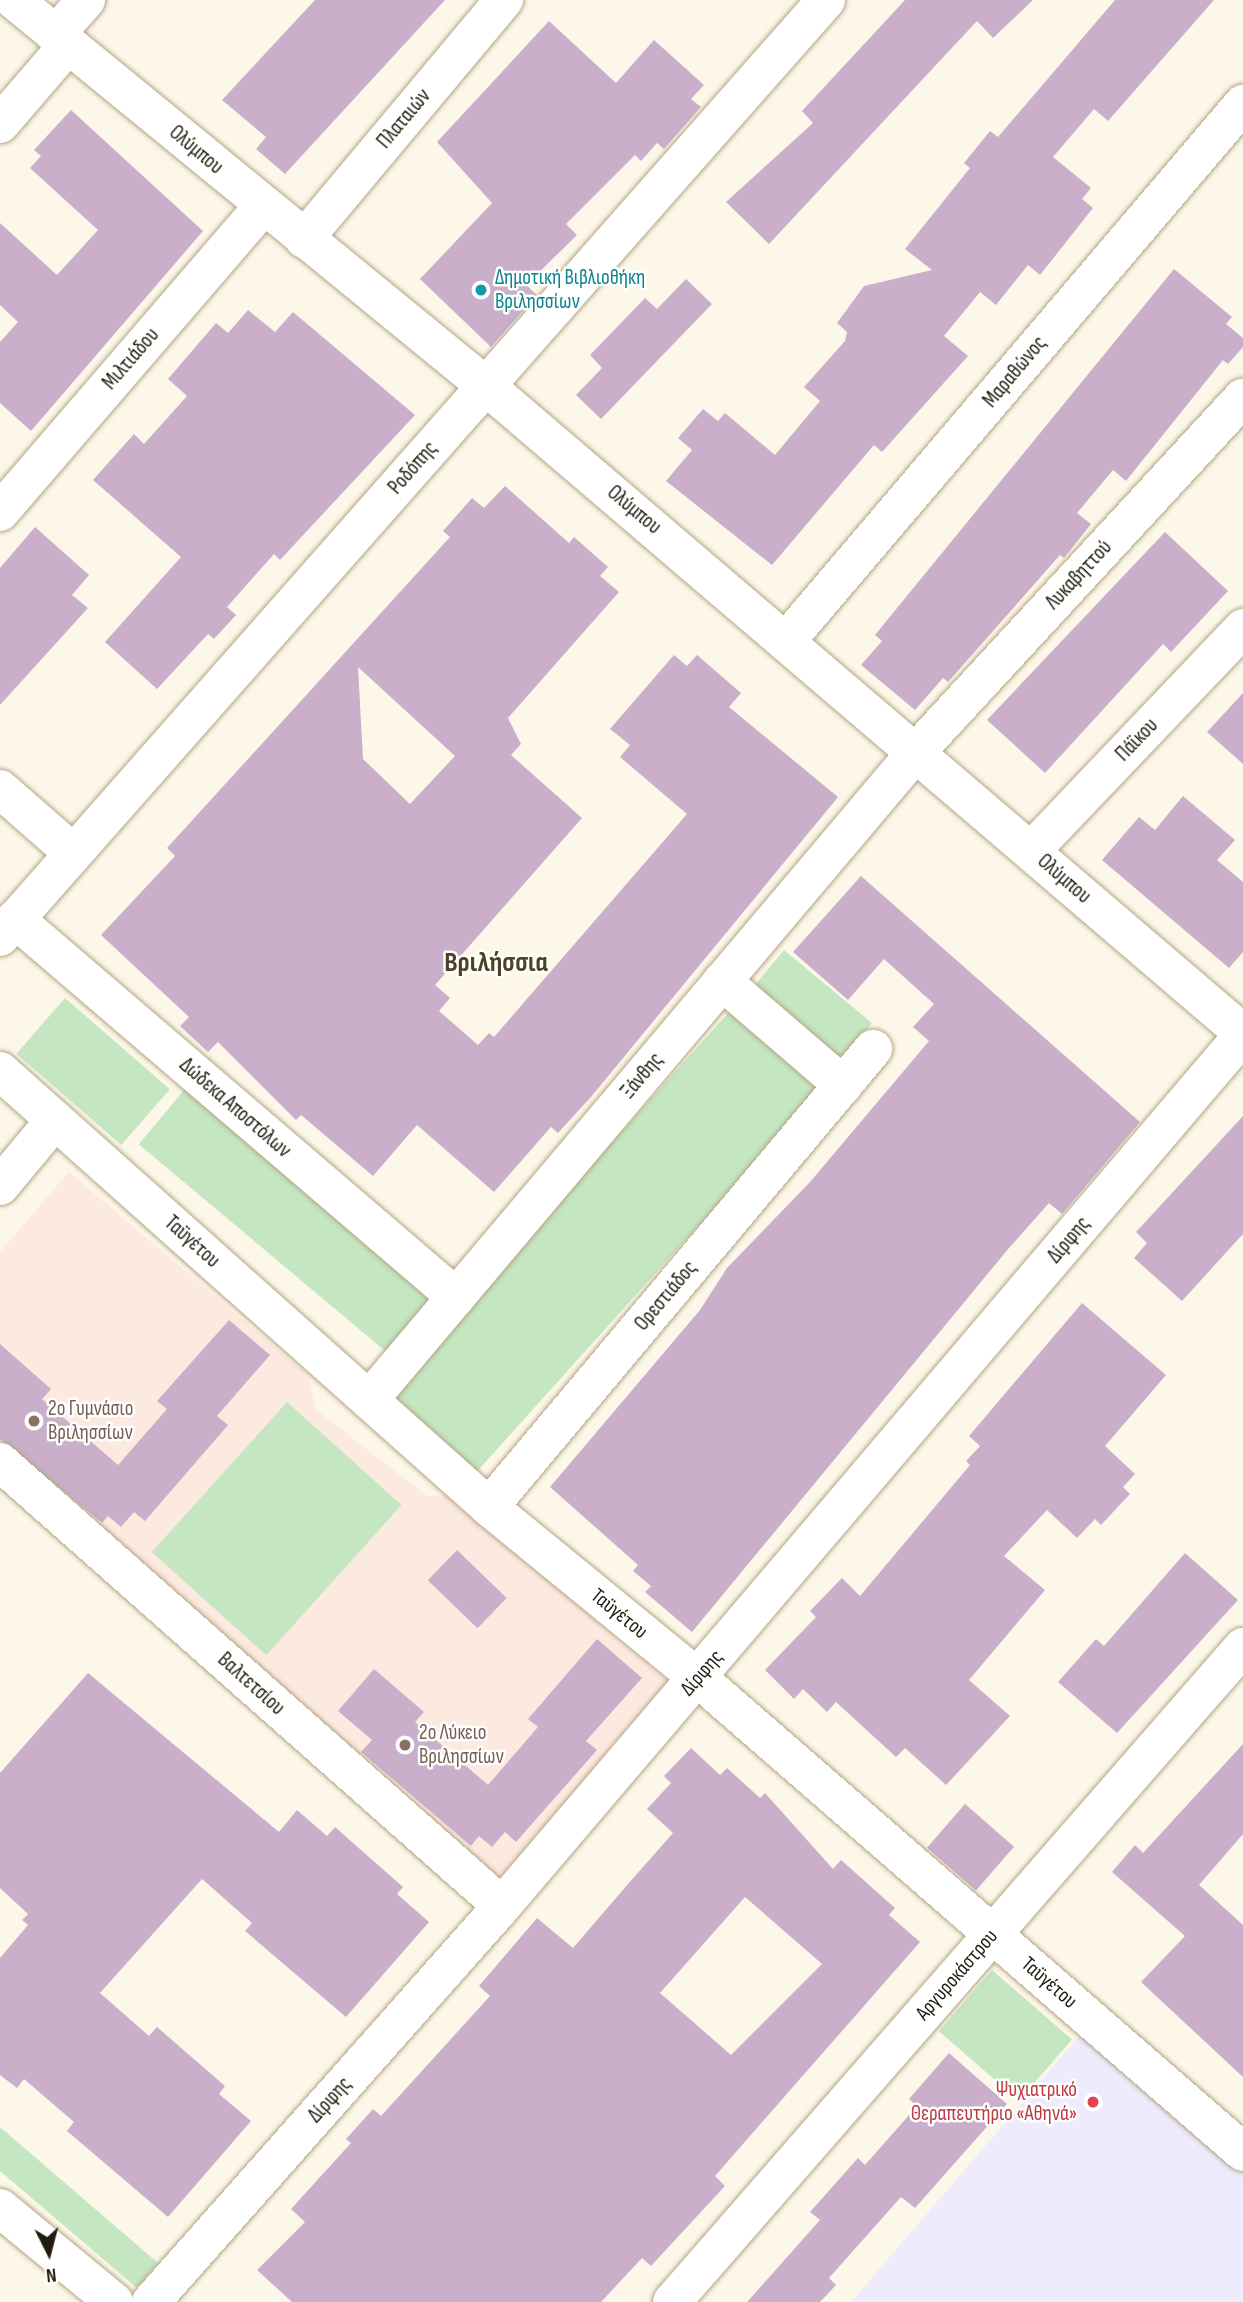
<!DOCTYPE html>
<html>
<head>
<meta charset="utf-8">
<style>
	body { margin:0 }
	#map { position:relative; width:1243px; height:2302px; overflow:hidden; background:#fdf7e9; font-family:"Sofia Sans Condensed",sans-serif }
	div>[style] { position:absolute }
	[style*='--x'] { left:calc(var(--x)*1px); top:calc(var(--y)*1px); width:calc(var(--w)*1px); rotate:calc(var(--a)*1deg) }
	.education>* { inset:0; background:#fce9e0 }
	.medical>* { inset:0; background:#eeebfd }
	.green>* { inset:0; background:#c4e6c1; transform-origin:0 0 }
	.building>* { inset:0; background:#c9afca; transform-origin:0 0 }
	.roads { filter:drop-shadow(0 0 2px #b3a584) drop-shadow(0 0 2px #b3a584) }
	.street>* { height:38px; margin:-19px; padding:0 19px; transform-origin:19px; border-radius:19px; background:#fff }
	.secondary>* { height:38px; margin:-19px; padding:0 19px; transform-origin:19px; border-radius:19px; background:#fff }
	.dots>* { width:19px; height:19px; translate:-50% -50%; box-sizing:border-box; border:4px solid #fff; border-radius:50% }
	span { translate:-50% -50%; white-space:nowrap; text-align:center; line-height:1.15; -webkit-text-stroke:5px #fff; paint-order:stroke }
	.street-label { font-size:21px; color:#211c0f }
	.culture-label { font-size:21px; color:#0d838f }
	.left { translate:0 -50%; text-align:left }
	.education-label { font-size:21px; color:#785e54 }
	.health-label { font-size:21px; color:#be3a42 }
	.right { translate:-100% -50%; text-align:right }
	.district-label { font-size:28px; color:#4e4225; font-weight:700 }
	.north { position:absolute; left:14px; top:2218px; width:70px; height:70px; -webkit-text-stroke:5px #fff; paint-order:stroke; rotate:174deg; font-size:19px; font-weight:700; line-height:28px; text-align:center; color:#211c0f }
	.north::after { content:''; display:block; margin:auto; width:24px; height:32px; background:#211c0f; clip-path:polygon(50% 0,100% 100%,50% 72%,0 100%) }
</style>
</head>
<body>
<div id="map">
	<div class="education">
		<i style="clip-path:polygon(69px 1172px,309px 1376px,315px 1409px,427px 1496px,446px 1495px,678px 1689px,498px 1888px,0 1448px,0 1252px)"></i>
	</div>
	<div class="medical">
		<i style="clip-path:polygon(1083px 2032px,1243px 2172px,1243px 2302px,851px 2302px)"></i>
	</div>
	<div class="green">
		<i style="clip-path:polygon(784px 950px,872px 1023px,848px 1052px,837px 1057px,749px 992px)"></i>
		<i style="left:65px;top:998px;width:139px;height:74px;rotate:41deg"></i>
		<i style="left:730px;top:1011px;width:120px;height:517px;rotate:42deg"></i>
		<i style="left:185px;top:1089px;width:328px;height:72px;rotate:40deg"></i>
		<i style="left:287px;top:1402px;width:154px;height:202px;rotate:42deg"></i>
		<i style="left:992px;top:1970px;width:106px;height:81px;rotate:41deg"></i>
		<i style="clip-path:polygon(0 2127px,158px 2263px,137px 2288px,0 2171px)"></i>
	</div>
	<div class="building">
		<i style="clip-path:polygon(315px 0,445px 0,285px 174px,256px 149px,266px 137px,222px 100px)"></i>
		<i style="clip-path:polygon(905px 0,1033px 0,993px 38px,977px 21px,769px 244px,726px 202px,813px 123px,802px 111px)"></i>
		<i style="clip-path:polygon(1115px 0,1214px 0,1108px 121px,1094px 109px,1053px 157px,1091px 188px,1082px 199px,1093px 208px,1040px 275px,1028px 265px,996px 305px,980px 292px,944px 336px,968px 356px,882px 452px,874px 445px,772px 565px,666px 481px,692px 450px,678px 438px,703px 409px,718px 421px,725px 413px,775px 455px,820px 401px,804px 387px,845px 341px,847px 332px,837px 323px,864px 286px,932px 270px,905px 249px,970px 168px,964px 163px,990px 131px,998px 137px)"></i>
		<i style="clip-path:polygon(549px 21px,616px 83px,654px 40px,704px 85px,691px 99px,701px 107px,664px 149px,657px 143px,641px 161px,635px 155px,566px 224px,577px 235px,526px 285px,537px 295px,491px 347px,420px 279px,492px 203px,437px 142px)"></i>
		<i style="clip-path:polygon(71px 110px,203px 231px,31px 431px,0 403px,0 342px,18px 322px,0 305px,0 223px,57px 275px,98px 230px,30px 168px,41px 156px,34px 150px)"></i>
		<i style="clip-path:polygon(1174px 269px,1232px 317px,1226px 324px,1243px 338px,1243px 347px,1228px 364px,1223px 360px,1126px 481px,1113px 470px,1077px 513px,1091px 524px,1064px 558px,1060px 555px,948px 682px,943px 678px,915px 710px,861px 665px,882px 641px,875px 635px)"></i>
		<i style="clip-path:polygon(686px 279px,712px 304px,601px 419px,576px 395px,602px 368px,590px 355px,645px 298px,657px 309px)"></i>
		<i style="clip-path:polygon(248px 310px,275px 332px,293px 312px,415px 415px,280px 560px,274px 554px,227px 607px,236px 615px,214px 639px,208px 634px,157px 689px,105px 642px,181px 557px,93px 480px,134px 434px,144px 444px,187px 396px,168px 379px,216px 323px,228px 333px)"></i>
		<i style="clip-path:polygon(evenodd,505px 486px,569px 543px,574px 537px,608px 567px,600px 576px,619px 592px,508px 718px,521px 744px,511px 755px,582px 818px,435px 985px,450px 998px,439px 1011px,478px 1045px,489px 1033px,494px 1037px,687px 814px,620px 757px,630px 745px,610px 729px,674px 655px,687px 666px,697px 655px,741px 693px,729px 707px,838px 797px,591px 1097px,558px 1133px,551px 1127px,494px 1192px,417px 1125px,373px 1176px,301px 1115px,296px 1120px,218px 1042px,208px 1052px,180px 1026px,189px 1017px,101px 935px,175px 856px,167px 848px,450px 537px,443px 531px,472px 498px,484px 508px,505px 486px,358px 667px,455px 756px,410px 804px,363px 759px,358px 667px)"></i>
		<i style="clip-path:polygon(35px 527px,89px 575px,72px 595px,88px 608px,0 705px,0 568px)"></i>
		<i style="clip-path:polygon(1165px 532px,1228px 591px,1171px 652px,1163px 644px,1045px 773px,987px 720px)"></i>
		<i style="clip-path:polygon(1243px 693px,1243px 764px,1207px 732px)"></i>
		<i style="clip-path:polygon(1183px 796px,1235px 840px,1217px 860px,1243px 882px,1243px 952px,1229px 968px,1102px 860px,1139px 817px,1155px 830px)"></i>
		<i style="clip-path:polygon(861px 876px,1140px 1122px,1062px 1214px,1049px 1203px,1009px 1248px,692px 1632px,645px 1592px,651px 1586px,633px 1571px,638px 1565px,550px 1487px,700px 1310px,727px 1268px,810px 1182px,929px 1041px,913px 1027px,934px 1004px,884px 959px,848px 1000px,793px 952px)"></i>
		<i style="clip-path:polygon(1243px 1116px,1243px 1234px,1182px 1301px,1134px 1258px,1147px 1243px,1136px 1232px)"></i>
		<i style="clip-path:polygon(1082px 1303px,1166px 1375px,1105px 1446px,1135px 1474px,1123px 1487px,1130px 1494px,1101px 1525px,1095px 1519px,1077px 1538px,1047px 1510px,1004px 1556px,1045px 1590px,969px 1680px,1010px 1716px,946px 1785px,905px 1748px,896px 1757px,836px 1702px,827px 1712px,803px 1689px,794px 1699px,765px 1670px,816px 1617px,810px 1611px,842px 1578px,860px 1596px,970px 1465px,966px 1461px,980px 1446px,969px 1436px)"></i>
		<i style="clip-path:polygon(229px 1320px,270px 1355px,217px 1416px,228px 1425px,145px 1521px,134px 1512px,121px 1527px,108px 1516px,102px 1523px,0 1439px,0 1344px,51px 1389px,42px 1399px,118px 1465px,167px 1409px,157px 1401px)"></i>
		<i style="left:457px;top:1550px;width:69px;height:42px;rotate:44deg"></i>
		<i style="clip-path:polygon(1185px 1553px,1238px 1600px,1117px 1733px,1058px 1682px,1096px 1639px,1104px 1646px)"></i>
		<i style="clip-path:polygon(597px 1639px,642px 1678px,586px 1741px,597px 1750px,516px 1842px,505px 1832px,492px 1847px,479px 1836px,471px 1846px,361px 1752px,372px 1740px,338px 1711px,374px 1669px,424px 1712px,415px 1722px,488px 1785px,538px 1727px,528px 1719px)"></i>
		<i style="clip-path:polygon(88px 1673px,279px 1832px,297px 1810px,327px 1836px,335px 1827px,403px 1887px,397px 1894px,429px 1922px,346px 2017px,245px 1931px,252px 1923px,202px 1879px,100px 1993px,149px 2036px,157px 2027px,225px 2086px,219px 2094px,251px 2121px,168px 2217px,67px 2131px,74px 2122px,24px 2079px,17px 2088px,0 2075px,0 1958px,28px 1925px,22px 1920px,28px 1914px,0 1888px,0 1773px)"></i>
		<i style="clip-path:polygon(1243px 1744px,1243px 1834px,1199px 1885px,1243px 1925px,1243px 2077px,1141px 1982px,1185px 1936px,1112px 1872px,1135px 1845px,1143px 1853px)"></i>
		<i style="clip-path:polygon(evenodd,691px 1748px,720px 1775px,727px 1768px,760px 1798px,765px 1793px,833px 1869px,841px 1860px,895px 1908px,889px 1915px,920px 1942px,715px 2176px,725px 2186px,651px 2266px,642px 2258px,601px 2302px,292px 2302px,257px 2270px,305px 2222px,291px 2209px,351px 2143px,346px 2139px,373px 2109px,381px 2116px,490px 1996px,479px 1986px,537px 1918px,573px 1948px,628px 1884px,673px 1833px,647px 1809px,671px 1783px,664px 1776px,691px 1748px,745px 1897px,822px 1964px,731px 2055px,660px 1993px,745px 1897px)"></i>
		<i style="left:965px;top:1804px;width:65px;height:58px;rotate:41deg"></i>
		<i style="clip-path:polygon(949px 2053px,1007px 2104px,915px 2208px,901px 2197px,829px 2278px,836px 2285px,820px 2302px,747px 2302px,820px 2220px,810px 2212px,858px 2158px,865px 2165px,917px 2106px,909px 2099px)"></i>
	</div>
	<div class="roads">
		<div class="street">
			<i style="--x:55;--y:35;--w:47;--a:-48.5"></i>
			<i style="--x:0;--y:124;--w:104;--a:-49.3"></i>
			<i style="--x:304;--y:239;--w:312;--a:-50.1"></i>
			<i style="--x:0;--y:512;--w:403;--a:-49.3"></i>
			<i style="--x:787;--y:640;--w:704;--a:-49.61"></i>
			<i style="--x:0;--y:789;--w:97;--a:41.2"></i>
			<i style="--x:1031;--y:851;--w:308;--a:-46.4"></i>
			<i style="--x:15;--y:919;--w:581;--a:40.6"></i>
			<i style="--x:0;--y:937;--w:1249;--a:-48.6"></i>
			<i style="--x:722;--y:981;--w:160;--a:40.7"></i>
			<i style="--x:0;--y:1071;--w:655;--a:41.72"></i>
			<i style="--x:489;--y:1507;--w:270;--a:39.3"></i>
			<i style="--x:698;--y:1678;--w:722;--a:41.01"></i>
			<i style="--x:0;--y:1186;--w:86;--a:-50.2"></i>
			<i style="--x:369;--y:1400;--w:848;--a:-49.83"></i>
			<i style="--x:916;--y:752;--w:482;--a:-47.3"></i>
			<i style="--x:0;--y:1462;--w:670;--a:41.49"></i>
			<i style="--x:489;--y:1507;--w:598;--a:-50.02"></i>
			<i style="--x:151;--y:2302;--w:529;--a:-48.45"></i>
			<i style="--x:502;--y:1906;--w:1144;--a:-49.61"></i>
			<i style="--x:672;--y:2302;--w:869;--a:-48.92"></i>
		</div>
		<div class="secondary">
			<i style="--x:14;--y:0;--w:610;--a:39.28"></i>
			<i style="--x:486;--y:386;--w:996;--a:40.52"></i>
			<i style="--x:0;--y:2208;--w:148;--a:39.5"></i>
		</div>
	</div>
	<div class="dots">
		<i style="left:481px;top:290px;background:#0f9aa8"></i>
		<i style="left:34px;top:1421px;background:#8d6e63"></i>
		<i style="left:405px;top:1745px;background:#8d6e63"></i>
		<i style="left:1093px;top:2102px;background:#e0444e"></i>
	</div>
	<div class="street-label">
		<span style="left:404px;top:119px;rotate:-50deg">Πλαταιών</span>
		<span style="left:196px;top:150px;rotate:40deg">Ολύμπου</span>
		<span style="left:131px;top:359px;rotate:-49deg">Μιλτιάδου</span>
		<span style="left:1015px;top:372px;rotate:-50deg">Μαραθώνος</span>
		<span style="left:413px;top:468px;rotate:-49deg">Ροδόπης</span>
		<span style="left:634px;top:510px;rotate:40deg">Ολύμπου</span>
		<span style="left:1079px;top:575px;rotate:-47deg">Λυκαβηττού</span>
		<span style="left:1137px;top:740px;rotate:-46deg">Πάϊκου</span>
		<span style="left:1064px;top:879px;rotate:41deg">Ολύμπου</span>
		<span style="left:642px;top:1076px;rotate:-50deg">Ξάνθης</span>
		<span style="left:235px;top:1108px;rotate:41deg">Δώδεκα Αποστόλων</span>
		<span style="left:1069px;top:1240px;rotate:-50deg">Δίρφης</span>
		<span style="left:192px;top:1242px;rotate:42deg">Ταϋγέτου</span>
		<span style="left:666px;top:1296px;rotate:-50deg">Ορεστιάδος</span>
		<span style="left:619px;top:1614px;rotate:39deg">Ταϋγέτου</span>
		<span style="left:702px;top:1673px;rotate:-49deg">Δίρφης</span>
		<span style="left:251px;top:1684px;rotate:42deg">Βαλτετσίου</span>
		<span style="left:957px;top:1975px;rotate:-49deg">Αργυροκάστρου</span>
		<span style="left:1049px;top:1983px;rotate:41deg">Ταϋγέτου</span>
		<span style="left:330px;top:2100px;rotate:-48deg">Δίρφης</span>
	</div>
	<div class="culture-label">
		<span class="left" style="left:495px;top:290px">Δημοτική Βιβλιοθήκη<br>Βριλησσίων</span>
	</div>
	<div class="education-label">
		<span class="left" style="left:48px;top:1421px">2ο Γυμνάσιο<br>Βριλησσίων</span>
		<span class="left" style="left:419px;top:1745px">2ο Λύκειο<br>Βριλησσίων</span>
	</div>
	<div class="health-label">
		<span class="right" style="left:1077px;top:2102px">Ψυχιατρικό<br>Θεραπευτήριο «Αθηνά»</span>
	</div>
	<div class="district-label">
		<span style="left:496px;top:963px">Βριλήσσια</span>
	</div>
	<div class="north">N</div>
</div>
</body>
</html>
